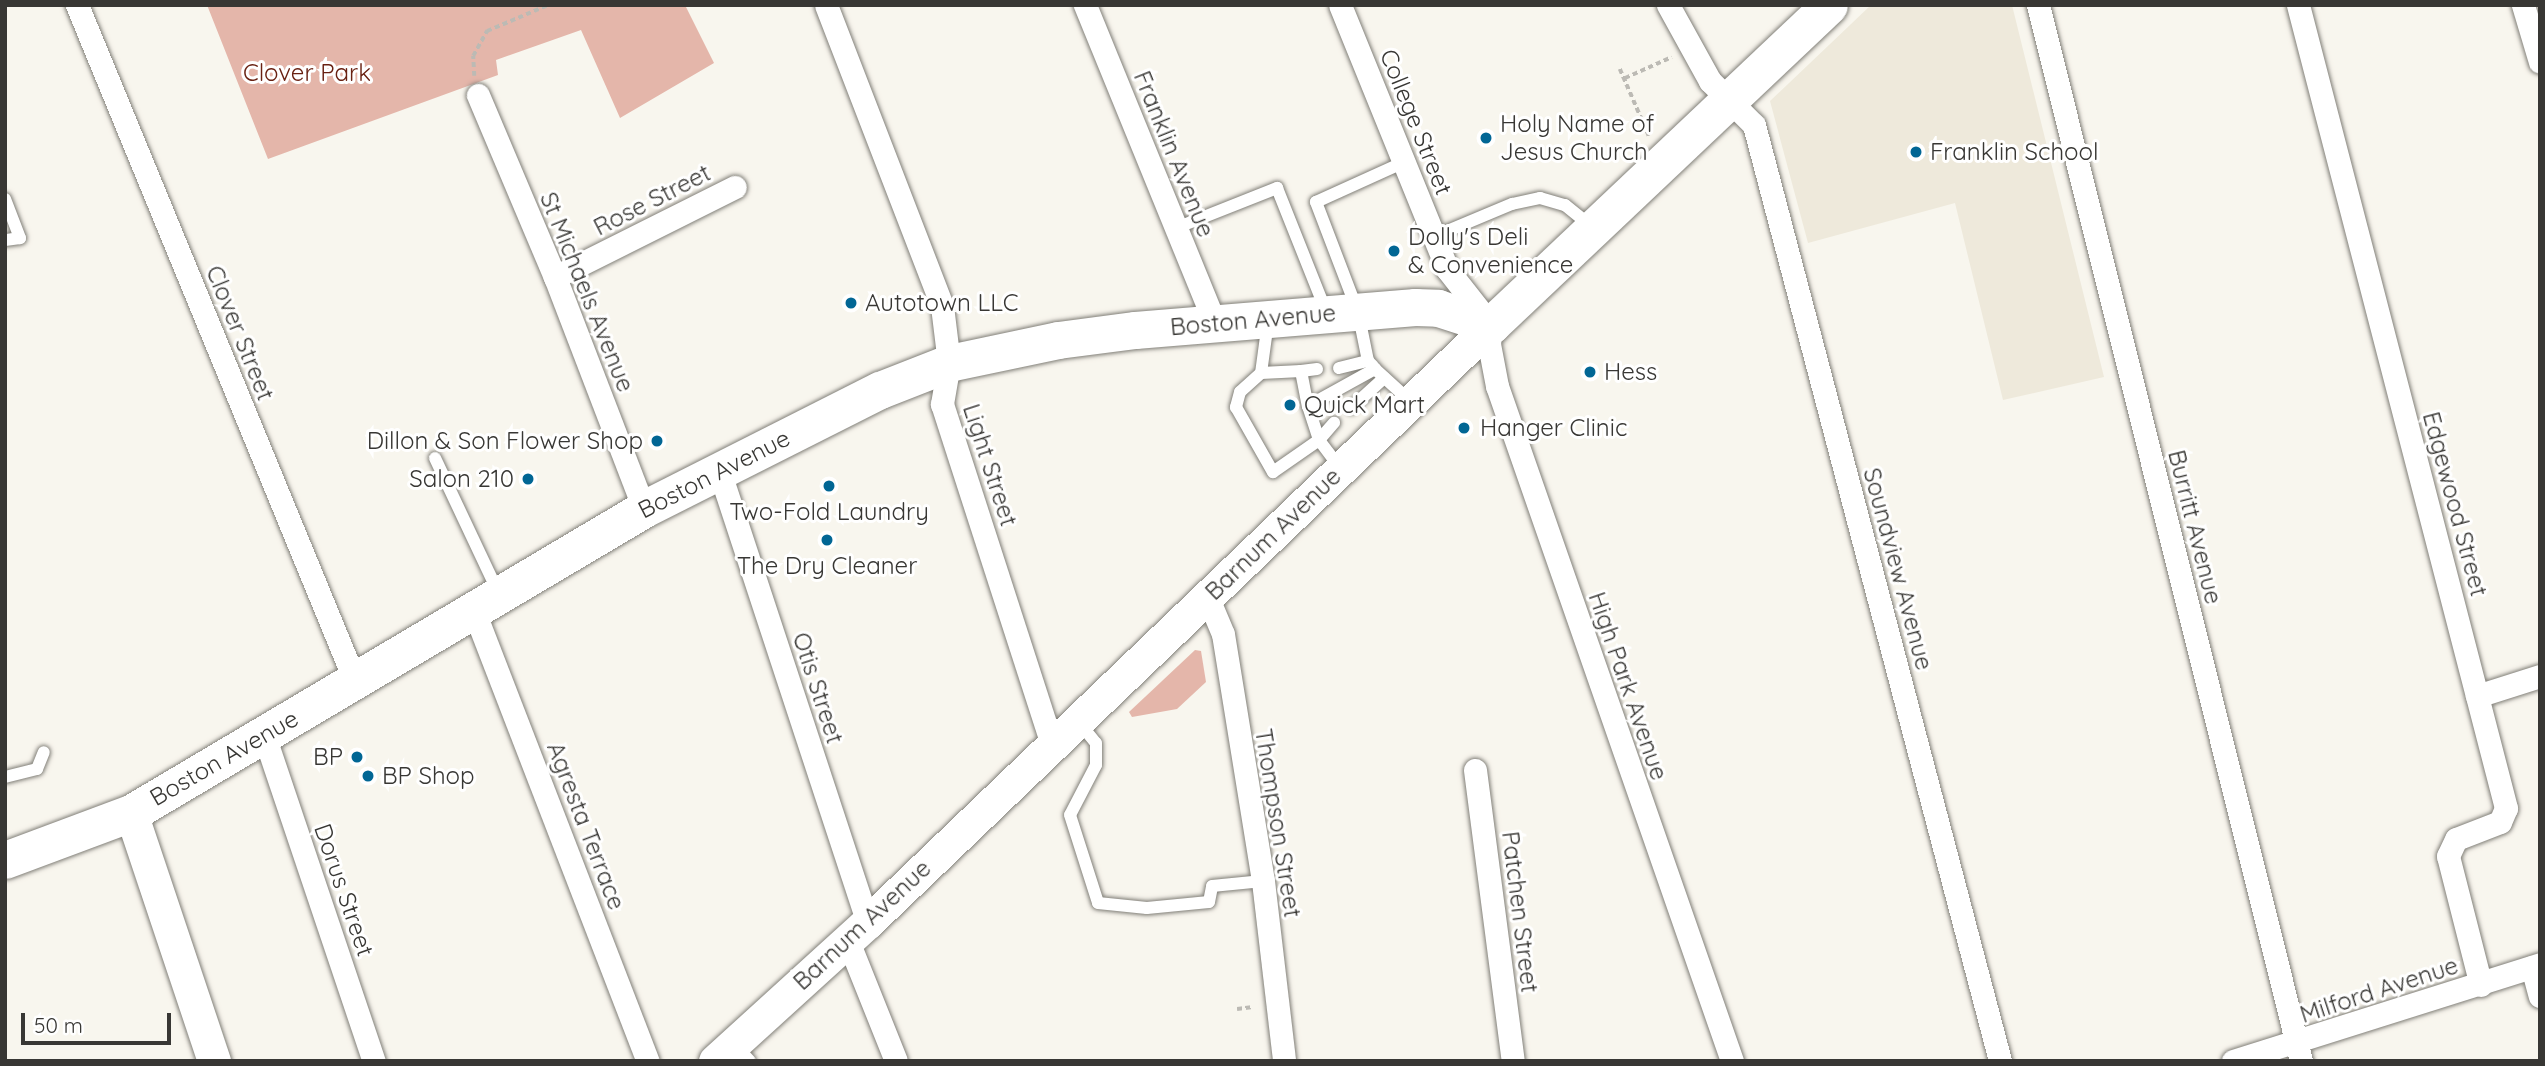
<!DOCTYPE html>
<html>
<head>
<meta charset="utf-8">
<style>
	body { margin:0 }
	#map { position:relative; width:2545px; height:1066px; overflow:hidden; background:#f8f6ee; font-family:Quicksand,sans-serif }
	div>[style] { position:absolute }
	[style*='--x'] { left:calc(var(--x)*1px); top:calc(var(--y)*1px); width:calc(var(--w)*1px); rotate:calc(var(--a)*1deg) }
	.built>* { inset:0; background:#eee9db }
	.green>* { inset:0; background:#e4b6aa }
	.path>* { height:3.5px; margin-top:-1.75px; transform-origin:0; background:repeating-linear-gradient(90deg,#bcbab4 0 5px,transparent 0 8.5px) }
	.roads { filter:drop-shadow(0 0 2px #817f78) drop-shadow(0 0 2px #817f78) }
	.lane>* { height:12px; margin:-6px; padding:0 6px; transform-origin:6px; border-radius:6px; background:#fff }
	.street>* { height:23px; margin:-11.5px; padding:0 11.5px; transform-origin:11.5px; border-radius:11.5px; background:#fff }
	.secondary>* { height:33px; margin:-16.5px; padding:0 16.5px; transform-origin:16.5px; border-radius:16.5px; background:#fff }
	.primary>* { height:37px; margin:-18.5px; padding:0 18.5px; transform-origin:18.5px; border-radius:18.5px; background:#fff }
	.dots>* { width:19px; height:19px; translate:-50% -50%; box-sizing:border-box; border:4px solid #fff; border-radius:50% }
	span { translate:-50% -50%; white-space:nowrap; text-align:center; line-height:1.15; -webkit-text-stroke:6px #fff; paint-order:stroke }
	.park-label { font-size:24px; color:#692112 }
	.street-label { font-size:24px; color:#383734 }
	.poi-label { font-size:24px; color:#383734 }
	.left { translate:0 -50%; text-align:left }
	.right { translate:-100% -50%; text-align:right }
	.frame { position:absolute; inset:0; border:7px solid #383734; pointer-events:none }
	.scale { position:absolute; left:21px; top:1013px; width:150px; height:32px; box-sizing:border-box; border:4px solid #383734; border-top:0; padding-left:9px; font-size:21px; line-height:24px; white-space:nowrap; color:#383734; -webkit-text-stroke:5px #fff; paint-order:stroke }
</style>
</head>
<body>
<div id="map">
	<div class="built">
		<i style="clip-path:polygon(1871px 5px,2012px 5px,2104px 377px,2003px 400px,1955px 203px,1808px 243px,1770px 101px)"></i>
	</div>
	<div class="green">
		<i style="clip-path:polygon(207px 5px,685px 5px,714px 63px,620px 118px,581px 30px,496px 60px,498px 75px,268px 159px)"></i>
		<i style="clip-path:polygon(1195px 650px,1201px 651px,1206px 682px,1177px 709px,1132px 717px,1129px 712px)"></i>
	</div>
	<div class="path">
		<i style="--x:1620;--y:69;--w:73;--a:66.6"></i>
		<i style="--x:474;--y:76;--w:20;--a:-93"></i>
		<i style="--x:473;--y:56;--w:29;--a:-61"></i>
		<i style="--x:487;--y:31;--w:66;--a:-23.1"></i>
		<i style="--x:1625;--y:78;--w:51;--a:-24.1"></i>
		<i style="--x:1237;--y:1009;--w:16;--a:-7"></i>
	</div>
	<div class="roads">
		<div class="lane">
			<i style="--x:5;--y:199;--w:42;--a:69"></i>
			<i style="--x:20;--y:238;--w:15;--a:172"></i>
			<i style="--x:1176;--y:228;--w:109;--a:-21.6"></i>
			<i style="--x:1277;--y:188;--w:132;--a:68.3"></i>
			<i style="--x:1433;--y:237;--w:86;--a:-22.7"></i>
			<i style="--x:1512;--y:204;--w:29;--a:-12"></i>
			<i style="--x:1540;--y:198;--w:26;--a:16"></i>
			<i style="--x:1565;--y:205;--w:35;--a:39"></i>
			<i style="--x:1268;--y:322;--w:51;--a:97.8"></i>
			<i style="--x:1261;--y:373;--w:28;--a:138"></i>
			<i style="--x:1240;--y:392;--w:16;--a:105"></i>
			<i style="--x:1236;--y:407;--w:75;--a:60.4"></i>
			<i style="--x:1273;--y:472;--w:56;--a:-34.8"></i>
			<i style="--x:1319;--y:440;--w:23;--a:-49"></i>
			<i style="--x:1368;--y:361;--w:50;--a:-101.5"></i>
			<i style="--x:1358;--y:312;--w:118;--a:-110.9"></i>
			<i style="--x:1316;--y:202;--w:97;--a:-24.4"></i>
			<i style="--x:1339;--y:368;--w:30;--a:-14"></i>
			<i style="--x:1368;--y:361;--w:7;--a:45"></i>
			<i style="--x:1317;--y:369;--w:16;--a:173"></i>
			<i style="--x:1301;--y:371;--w:36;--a:79"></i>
			<i style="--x:1308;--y:406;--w:36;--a:72"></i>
			<i style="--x:1319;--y:440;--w:34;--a:53"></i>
			<i style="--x:1261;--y:373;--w:40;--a:-2.9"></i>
			<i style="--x:1308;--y:406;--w:77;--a:-28.9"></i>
			<i style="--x:1375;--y:369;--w:46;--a:42.4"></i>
			<i style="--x:1351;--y:408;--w:45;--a:-42.3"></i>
			<i style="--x:435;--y:458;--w:148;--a:64.8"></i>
			<i style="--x:1078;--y:721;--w:28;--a:51"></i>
			<i style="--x:1096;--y:743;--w:22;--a:90"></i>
			<i style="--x:1096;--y:765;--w:56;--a:117.5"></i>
			<i style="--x:1070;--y:815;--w:92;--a:72.3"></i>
			<i style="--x:1098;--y:903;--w:49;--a:5.8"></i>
			<i style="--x:1147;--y:908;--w:62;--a:-5.5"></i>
			<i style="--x:1209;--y:902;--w:16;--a:-79"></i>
			<i style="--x:1212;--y:886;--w:51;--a:-5.6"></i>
			<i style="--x:5;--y:777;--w:33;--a:-14"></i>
			<i style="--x:37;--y:769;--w:18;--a:-68"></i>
			<i style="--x:734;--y:1044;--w:23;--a:47"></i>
		</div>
		<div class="street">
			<i style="--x:77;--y:5;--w:731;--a:67.65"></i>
			<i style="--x:826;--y:5;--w:323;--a:68.9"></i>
			<i style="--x:942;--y:306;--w:57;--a:83"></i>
			<i style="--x:949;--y:363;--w:42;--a:99.7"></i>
			<i style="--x:942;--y:404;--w:357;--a:72.1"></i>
			<i style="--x:1085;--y:5;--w:344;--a:67.8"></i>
			<i style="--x:1340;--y:5;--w:285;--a:67.9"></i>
			<i style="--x:1447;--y:269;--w:71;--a:51.8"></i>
			<i style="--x:1491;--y:325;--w:19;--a:96"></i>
			<i style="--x:1489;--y:344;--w:43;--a:79.2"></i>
			<i style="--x:1497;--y:386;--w:715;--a:70.8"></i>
			<i style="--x:1668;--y:5;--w:87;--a:61.1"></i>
			<i style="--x:1710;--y:81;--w:62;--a:45"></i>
			<i style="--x:1754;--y:125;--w:968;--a:75.27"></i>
			<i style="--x:2038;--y:5;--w:1088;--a:76.01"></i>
			<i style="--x:2298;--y:5;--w:830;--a:75.48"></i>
			<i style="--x:2506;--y:808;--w:15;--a:113"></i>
			<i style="--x:2500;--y:822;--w:47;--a:158.9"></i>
			<i style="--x:2456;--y:839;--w:19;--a:115"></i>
			<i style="--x:2448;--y:856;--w:133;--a:75.7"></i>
			<i style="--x:2523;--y:5;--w:59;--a:73.4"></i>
			<i style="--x:478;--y:95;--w:198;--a:67.1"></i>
			<i style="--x:555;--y:277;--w:248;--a:69"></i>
			<i style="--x:555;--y:277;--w:201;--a:-26.6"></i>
			<i style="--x:719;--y:470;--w:476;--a:71.8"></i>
			<i style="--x:1207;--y:596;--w:41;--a:67.2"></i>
			<i style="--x:1223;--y:634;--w:250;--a:80.8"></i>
			<i style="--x:1263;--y:881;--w:181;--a:83.3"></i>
			<i style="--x:474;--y:611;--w:482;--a:68.9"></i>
			<i style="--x:2477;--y:696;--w:66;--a:-17.6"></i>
			<i style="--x:264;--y:735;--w:344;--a:71.4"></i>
			<i style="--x:1475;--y:770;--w:293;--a:82.6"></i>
			<i style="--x:848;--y:941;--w:129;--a:68.2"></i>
			<i style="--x:2532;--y:967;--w:30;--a:75"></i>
			<i style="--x:2233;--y:1061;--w:322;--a:-17.5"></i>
		</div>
		<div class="secondary">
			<i style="--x:131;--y:813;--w:262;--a:71.5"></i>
			<i style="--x:715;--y:1061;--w:207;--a:-42.3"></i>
			<i style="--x:868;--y:922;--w:863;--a:-43.78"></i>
		</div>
		<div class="primary">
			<i style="--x:5;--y:860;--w:134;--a:-20.5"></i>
			<i style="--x:131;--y:813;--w:596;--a:-30.65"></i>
			<i style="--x:644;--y:509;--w:264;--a:-26.8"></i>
			<i style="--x:880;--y:390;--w:74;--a:-21.4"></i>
			<i style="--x:949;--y:363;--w:111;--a:-11.9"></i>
			<i style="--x:1058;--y:340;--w:78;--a:-7.4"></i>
			<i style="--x:1135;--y:330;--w:281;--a:-4.7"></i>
			<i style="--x:1415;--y:307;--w:23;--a:2"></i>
			<i style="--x:1438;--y:308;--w:56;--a:17.8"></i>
			<i style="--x:1491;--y:325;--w:465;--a:-43.4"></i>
		</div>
	</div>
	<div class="dots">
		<i style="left:1486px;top:138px;background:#016694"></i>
		<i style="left:1916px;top:152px;background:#016694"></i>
		<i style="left:1394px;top:251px;background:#016694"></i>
		<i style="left:851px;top:303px;background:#016694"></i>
		<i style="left:1590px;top:372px;background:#016694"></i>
		<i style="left:1290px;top:405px;background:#016694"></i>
		<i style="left:1464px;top:428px;background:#016694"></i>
		<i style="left:657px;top:441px;background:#016694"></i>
		<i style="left:528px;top:479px;background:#016694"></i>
		<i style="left:829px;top:486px;background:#016694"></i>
		<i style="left:827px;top:540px;background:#016694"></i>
		<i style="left:357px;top:757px;background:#016694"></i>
		<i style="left:368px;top:776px;background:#016694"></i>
	</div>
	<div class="park-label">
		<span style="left:307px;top:73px">Clover Park</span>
	</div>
	<div class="street-label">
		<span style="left:1416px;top:122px;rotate:68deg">College Street</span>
		<span style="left:1174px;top:154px;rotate:68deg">Franklin Avenue</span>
		<span style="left:652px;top:200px;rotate:-27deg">Rose Street</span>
		<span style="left:587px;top:292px;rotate:68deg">St Michaels Avenue</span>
		<span style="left:1253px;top:320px;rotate:-5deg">Boston Avenue</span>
		<span style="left:240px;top:333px;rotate:68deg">Clover Street</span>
		<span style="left:990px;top:465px;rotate:72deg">Light Street</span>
		<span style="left:714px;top:474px;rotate:-27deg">Boston Avenue</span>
		<span style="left:2455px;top:504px;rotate:75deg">Edgewood Street</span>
		<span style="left:2195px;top:527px;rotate:76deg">Burritt Avenue</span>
		<span style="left:1273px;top:534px;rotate:-44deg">Barnum Avenue</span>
		<span style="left:1898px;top:569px;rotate:75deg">Soundview Avenue</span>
		<span style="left:1628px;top:686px;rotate:71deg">High Park Avenue</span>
		<span style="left:818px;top:688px;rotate:72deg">Otis Street</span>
		<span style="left:224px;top:758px;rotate:-30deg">Boston Avenue</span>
		<span style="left:1278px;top:823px;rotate:81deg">Thompson Street</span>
		<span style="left:586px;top:826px;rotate:69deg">Agresta Terrace</span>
		<span style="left:344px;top:890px;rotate:71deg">Dorus Street</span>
		<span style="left:1520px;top:912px;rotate:83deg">Patchen Street</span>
		<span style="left:862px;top:925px;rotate:-43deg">Barnum Avenue</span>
		<span style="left:2379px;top:990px;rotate:-18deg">Milford Avenue</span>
	</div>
	<div class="poi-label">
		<span class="left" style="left:1500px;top:138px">Holy Name of<br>Jesus Church</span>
		<span class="left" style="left:1930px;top:152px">Franklin School</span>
		<span class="left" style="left:1408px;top:251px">Dolly's Deli<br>&amp; Convenience</span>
		<span class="left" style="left:865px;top:303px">Autotown LLC</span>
		<span class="left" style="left:1604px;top:372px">Hess</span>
		<span class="left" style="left:1304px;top:405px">Quick Mart</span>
		<span class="left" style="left:1480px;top:428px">Hanger Clinic</span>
		<span class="right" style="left:643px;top:441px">Dillon &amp; Son Flower Shop</span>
		<span class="right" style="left:514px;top:479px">Salon 210</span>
		<span style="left:829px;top:512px">Two-Fold Laundry</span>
		<span style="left:827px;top:566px">The Dry Cleaner</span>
		<span class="right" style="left:343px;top:757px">BP</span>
		<span class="left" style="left:382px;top:776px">BP Shop</span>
	</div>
	<div class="frame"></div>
	<div class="scale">50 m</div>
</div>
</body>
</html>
